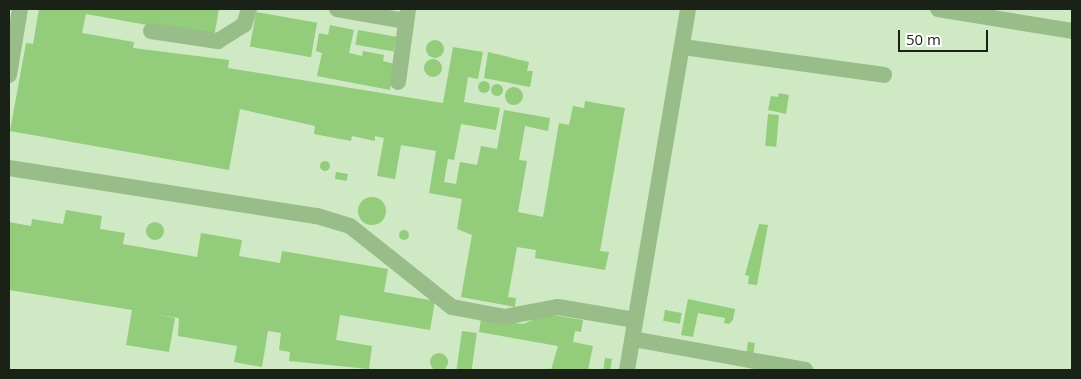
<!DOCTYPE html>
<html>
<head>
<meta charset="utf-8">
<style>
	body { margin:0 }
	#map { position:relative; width:1081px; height:379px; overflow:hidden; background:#ddf2d4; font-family:"Open Sans",sans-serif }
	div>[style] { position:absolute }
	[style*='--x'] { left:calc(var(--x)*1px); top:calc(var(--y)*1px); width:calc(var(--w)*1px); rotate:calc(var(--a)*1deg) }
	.built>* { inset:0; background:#cee9c4; transform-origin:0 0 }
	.building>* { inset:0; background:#93cc7b; transform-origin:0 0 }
	.round { border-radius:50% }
	.minor>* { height:16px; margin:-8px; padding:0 8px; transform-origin:8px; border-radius:8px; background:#98bd89 }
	span { translate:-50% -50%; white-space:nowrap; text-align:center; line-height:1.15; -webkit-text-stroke:4px #fff; paint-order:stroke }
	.frame { position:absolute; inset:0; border:10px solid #1a2116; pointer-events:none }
	.scale { position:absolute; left:898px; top:30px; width:90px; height:22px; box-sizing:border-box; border:2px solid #1a2116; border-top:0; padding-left:6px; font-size:15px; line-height:18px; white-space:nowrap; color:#1a2116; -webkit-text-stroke:4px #fff; paint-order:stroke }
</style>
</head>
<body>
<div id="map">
	<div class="built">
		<i style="left:9px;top:9px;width:1063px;height:361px"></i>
	</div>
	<div class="building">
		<i style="clip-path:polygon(39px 9px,219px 9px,214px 37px,86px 14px,82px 33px,134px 42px,133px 48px,229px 60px,228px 68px,443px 103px,453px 47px,483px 52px,478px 79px,468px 77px,464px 102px,500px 108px,496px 130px,461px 124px,454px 160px,448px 159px,444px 182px,456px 184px,460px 162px,477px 165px,481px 146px,497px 149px,504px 110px,550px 118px,548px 131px,525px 126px,519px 160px,527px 161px,518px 212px,543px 217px,559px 123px,569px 125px,573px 106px,584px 108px,585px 101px,625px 108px,600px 251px,609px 252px,605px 270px,535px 258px,536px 250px,517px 247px,508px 297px,516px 298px,515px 307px,461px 297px,472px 235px,457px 229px,462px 199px,429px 193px,436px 151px,401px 145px,395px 179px,377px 176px,384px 138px,375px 136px,375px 141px,352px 136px,351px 141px,314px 134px,315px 126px,240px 109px,229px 170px,10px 131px,26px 43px,33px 44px)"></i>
		<i style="left:256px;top:12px;width:62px;height:35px;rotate:10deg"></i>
		<i style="clip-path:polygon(330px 25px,354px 30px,349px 53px,362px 56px,363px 51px,384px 55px,383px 61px,395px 64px,390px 90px,317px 76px,322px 53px,316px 51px,319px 33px,328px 35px)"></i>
		<i style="left:358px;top:30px;width:39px;height:15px;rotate:10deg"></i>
		<i class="round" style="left:426px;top:40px;width:18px;height:18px"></i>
		<i style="clip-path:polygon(488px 52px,529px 62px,527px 71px,533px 71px,530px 87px,484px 78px)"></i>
		<i class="round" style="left:424px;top:59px;width:18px;height:18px"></i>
		<i class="round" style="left:478px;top:81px;width:12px;height:12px"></i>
		<i class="round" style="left:491px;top:84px;width:12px;height:12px"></i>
		<i class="round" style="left:505px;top:87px;width:18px;height:18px"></i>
		<i style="clip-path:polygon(779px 93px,789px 95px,786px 114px,768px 110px,771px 96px,778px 97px)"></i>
		<i style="left:768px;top:114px;width:11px;height:32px;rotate:5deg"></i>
		<i class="round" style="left:320px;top:161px;width:10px;height:10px"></i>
		<i style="left:336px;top:172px;width:12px;height:7px;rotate:9deg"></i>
		<i class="round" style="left:358px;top:197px;width:28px;height:28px"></i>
		<i style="clip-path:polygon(66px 210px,102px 216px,100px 229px,125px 233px,123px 244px,197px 257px,201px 233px,242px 240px,239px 256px,280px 263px,282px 251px,388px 269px,384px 292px,435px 301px,430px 330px,340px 315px,336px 340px,372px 346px,369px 369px,289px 361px,290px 352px,279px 350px,281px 333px,268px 331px,262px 367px,234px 362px,237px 346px,178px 336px,179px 318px,153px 314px,175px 318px,169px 352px,126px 345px,132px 310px,9px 290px,9px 222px,31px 226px,32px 219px,63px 224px)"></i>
		<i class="round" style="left:146px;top:222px;width:18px;height:18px"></i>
		<i style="clip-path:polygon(759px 224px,768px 225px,757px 285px,748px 284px,749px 276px,745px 275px)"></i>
		<i class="round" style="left:399px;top:230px;width:10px;height:10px"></i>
		<i style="clip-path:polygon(688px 299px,735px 309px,733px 320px,729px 324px,724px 323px,725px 318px,698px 313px,693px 337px,681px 335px)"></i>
		<i style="left:665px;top:310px;width:17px;height:11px;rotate:10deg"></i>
		<i style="clip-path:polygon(547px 314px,583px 320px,581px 332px,575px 331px,573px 342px,593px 346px,588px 370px,551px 370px,558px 346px,479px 332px,481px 319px,523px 324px)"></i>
		<i style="left:462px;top:331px;width:15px;height:39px;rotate:8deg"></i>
		<i style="left:748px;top:342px;width:7px;height:15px;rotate:8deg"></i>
		<i class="round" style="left:430px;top:353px;width:18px;height:18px"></i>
		<i style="left:605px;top:358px;width:7px;height:12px;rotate:8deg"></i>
	</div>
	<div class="minor">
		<i style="--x:337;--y:9;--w:70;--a:9.9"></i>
		<i style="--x:938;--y:9;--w:136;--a:9.3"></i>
		<i style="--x:151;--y:31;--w:68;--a:8.5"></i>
		<i style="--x:218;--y:41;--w:31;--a:-32"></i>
		<i style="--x:244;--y:25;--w:17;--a:-73"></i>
		<i style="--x:683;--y:47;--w:203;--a:7.9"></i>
		<i style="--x:9;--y:75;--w:67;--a:-80.5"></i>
		<i style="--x:398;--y:82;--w:74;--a:-82.2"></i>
		<i style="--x:9;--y:168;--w:312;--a:8.9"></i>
		<i style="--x:317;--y:216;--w:34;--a:17"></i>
		<i style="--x:350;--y:226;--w:130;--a:38.5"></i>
		<i style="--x:452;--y:307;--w:54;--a:10.7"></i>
		<i style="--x:505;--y:317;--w:54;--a:-10.7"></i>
		<i style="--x:558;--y:307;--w:78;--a:9.6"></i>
		<i style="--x:633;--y:339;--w:175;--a:10.2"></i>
		<i style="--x:627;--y:370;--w:366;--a:-80.4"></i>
	</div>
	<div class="frame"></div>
	<div class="scale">50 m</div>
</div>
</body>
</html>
